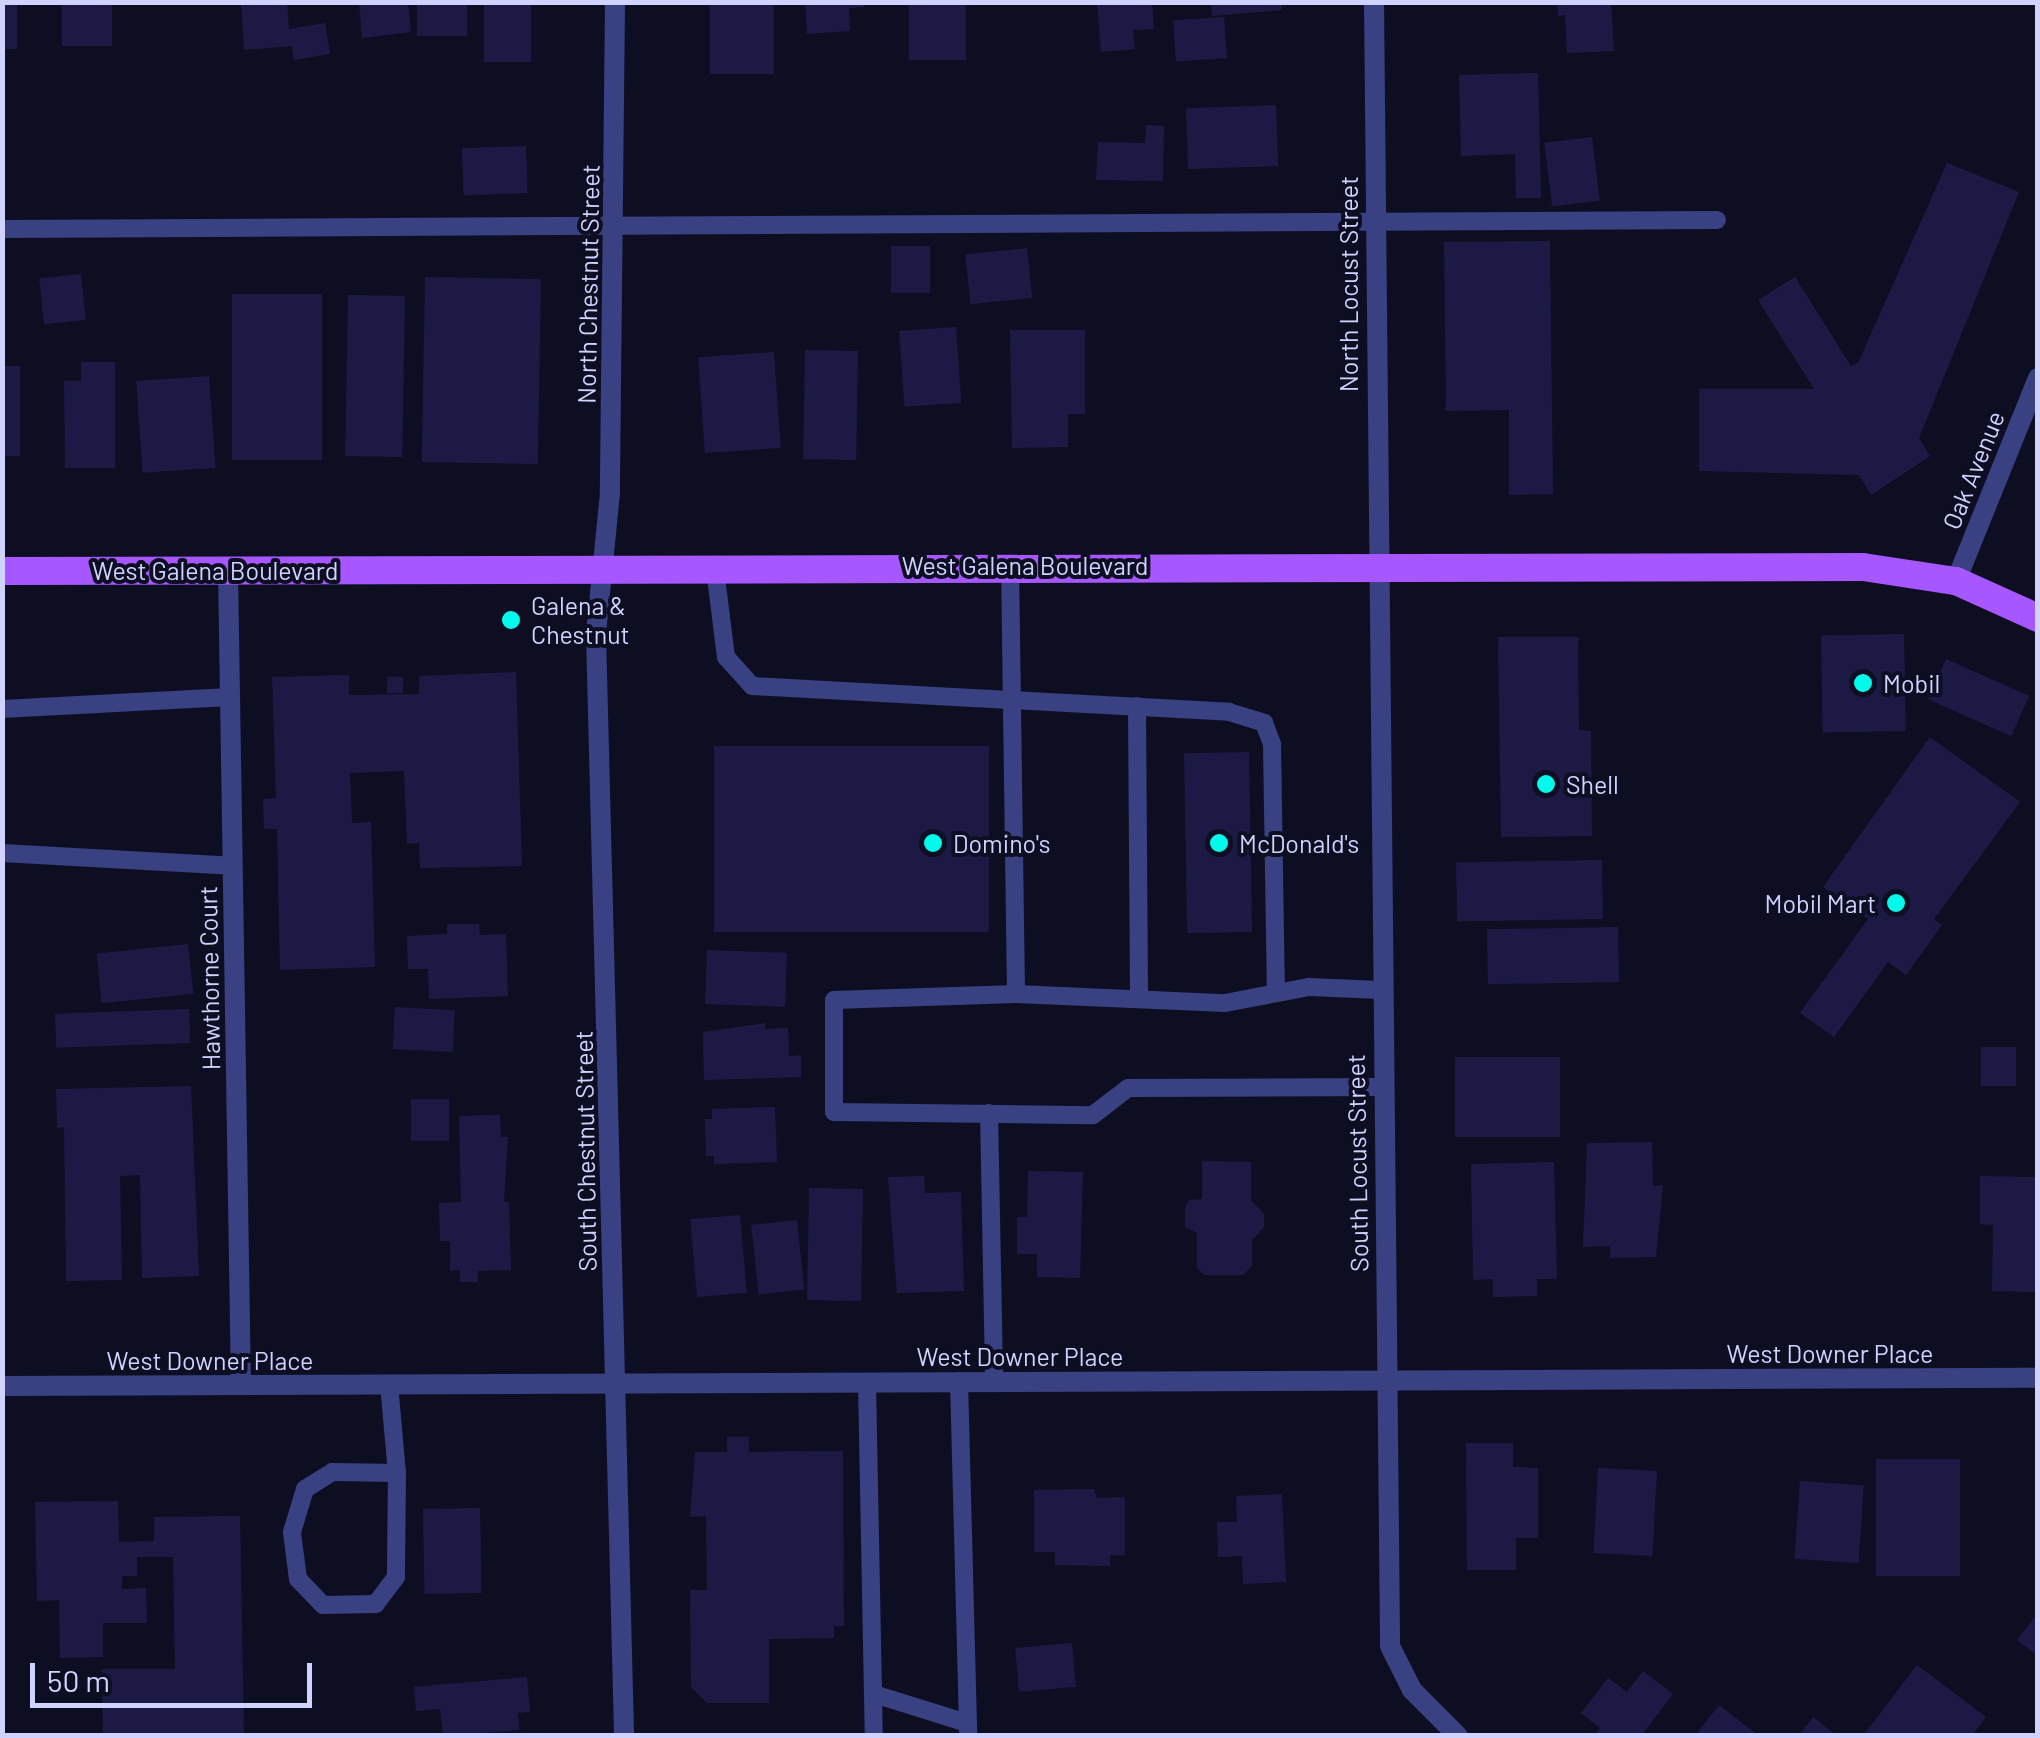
<!DOCTYPE html>
<html>
<head>
<meta charset="utf-8">
<style>
	body { margin:0 }
	#map { position:relative; width:2040px; height:1738px; overflow:hidden; background:#0e0e23; font-family:Barlow,sans-serif }
	div>[style] { position:absolute }
	[style*='--x'] { left:calc(var(--x)*1px); top:calc(var(--y)*1px); width:calc(var(--w)*1px); rotate:calc(var(--a)*1deg) }
	.building>* { inset:0; background:#1c1a44; transform-origin:0 0 }
	.service>* { height:18px; margin:-9px; padding:0 9px; transform-origin:9px; border-radius:9px; background:#394182 }
	.minor>* { height:20px; margin:-10px; padding:0 10px; transform-origin:10px; border-radius:10px; background:#394182 }
	.primary>* { height:28px; margin:-14px; padding:0 14px; transform-origin:14px; border-radius:14px; background:#a657ff }
	.dots>* { width:28px; height:28px; translate:-50% -50%; box-sizing:border-box; border:5px solid #0e0e23; border-radius:50% }
	span { translate:-50% -50%; white-space:nowrap; text-align:center; line-height:1.15; -webkit-text-stroke:8px #0e0e23; paint-order:stroke }
	.street-label { font-size:25px; color:#d0d2ff }
	.poi-label { font-size:25px; color:#d0d2ff }
	.left { translate:0 -50%; text-align:left }
	.right { translate:-100% -50%; text-align:right }
	.frame { position:absolute; inset:0; border:5px solid #d0d2ff; pointer-events:none }
	.scale { position:absolute; left:30px; top:1663px; width:282px; height:45px; box-sizing:border-box; border:5px solid #d0d2ff; border-top:0; padding-left:12px; font-size:30px; line-height:35px; white-space:nowrap; color:#d0d2ff; -webkit-text-stroke:8px #0e0e23; paint-order:stroke }
</style>
</head>
<body>
<div id="map">
	<div class="building">
		<i style="left:2px;top:2px;width:15px;height:47px"></i>
		<i style="left:62px;top:2px;width:50px;height:44px"></i>
		<i style="clip-path:polygon(241px 2px,287px 2px,289px 29px,325px 23px,330px 54px,294px 60px,292px 46px,244px 50px)"></i>
		<i style="clip-path:polygon(359px 2px,408px 2px,411px 32px,362px 38px)"></i>
		<i style="left:417px;top:2px;width:50px;height:34px"></i>
		<i style="left:484px;top:2px;width:47px;height:60px"></i>
		<i style="left:710px;top:2px;width:64px;height:72px"></i>
		<i style="clip-path:polygon(805px 2px,864px 2px,864px 7px,849px 8px,850px 31px,807px 34px)"></i>
		<i style="left:909px;top:2px;width:57px;height:58px"></i>
		<i style="clip-path:polygon(1097px 2px,1152px 2px,1154px 29px,1133px 30px,1135px 49px,1101px 52px)"></i>
		<i style="clip-path:polygon(1211px 2px,1281px 2px,1282px 10px,1212px 16px)"></i>
		<i style="clip-path:polygon(1557px 2px,1611px 2px,1614px 51px,1567px 53px,1565px 15px,1558px 16px)"></i>
		<i style="left:1224px;top:17px;width:41px;height:51px;rotate:86deg"></i>
		<i style="clip-path:polygon(1538px 73px,1541px 198px,1516px 198px,1515px 154px,1461px 156px,1459px 75px)"></i>
		<i style="left:1276px;top:105px;width:61px;height:90px;rotate:88deg"></i>
		<i style="clip-path:polygon(1146px 125px,1164px 126px,1163px 181px,1096px 180px,1098px 142px,1145px 143px)"></i>
		<i style="left:1592px;top:137px;width:64px;height:48px;rotate:83deg"></i>
		<i style="left:526px;top:146px;width:47px;height:64px;rotate:88deg"></i>
		<i style="clip-path:polygon(1947px 163px,2019px 192px,1919px 438px,1930px 456px,1871px 495px,1859px 475px,1699px 471px,1699px 389px,1814px 389px,1758px 300px,1795px 277px,1851px 366px,1858px 363px)"></i>
		<i style="clip-path:polygon(1550px 241px,1553px 494px,1509px 495px,1509px 410px,1446px 411px,1444px 242px)"></i>
		<i style="left:891px;top:246px;width:39px;height:47px"></i>
		<i style="left:1027px;top:248px;width:50px;height:62px;rotate:84deg"></i>
		<i style="left:81px;top:274px;width:46px;height:42px;rotate:84deg"></i>
		<i style="left:425px;top:277px;width:116px;height:185px;rotate:1deg"></i>
		<i style="left:322px;top:294px;width:166px;height:90px;rotate:90deg"></i>
		<i style="left:405px;top:296px;width:161px;height:57px;rotate:91deg"></i>
		<i style="left:956px;top:327px;width:76px;height:57px;rotate:86deg"></i>
		<i style="clip-path:polygon(1010px 330px,1085px 330px,1085px 414px,1068px 414px,1068px 447px,1012px 448px)"></i>
		<i style="left:805px;top:350px;width:53px;height:109px;rotate:1deg"></i>
		<i style="left:774px;top:352px;width:96px;height:76px;rotate:86deg"></i>
		<i style="clip-path:polygon(81px 362px,115px 362px,115px 468px,65px 468px,64px 381px,81px 381px)"></i>
		<i style="left:2px;top:366px;width:18px;height:90px"></i>
		<i style="left:209px;top:376px;width:92px;height:73px;rotate:86deg"></i>
		<i style="left:1904px;top:634px;width:97px;height:83px;rotate:89deg"></i>
		<i style="clip-path:polygon(1498px 637px,1578px 637px,1579px 730px,1591px 731px,1592px 836px,1501px 837px)"></i>
		<i style="left:1946px;top:659px;width:91px;height:44px;rotate:24deg"></i>
		<i style="clip-path:polygon(516px 672px,522px 866px,420px 868px,419px 843px,407px 844px,404px 771px,350px 773px,352px 823px,371px 822px,375px 967px,280px 970px,277px 829px,264px 829px,263px 799px,276px 798px,272px 677px,349px 675px,349px 695px,419px 694px,419px 676px)"></i>
		<i style="left:403px;top:677px;width:16px;height:16px;rotate:90deg"></i>
		<i style="clip-path:polygon(1930px 737px,2020px 802px,1934px 919px,1942px 925px,1906px 975px,1888px 962px,1834px 1037px,1800px 1013px,1868px 919px,1823px 887px)"></i>
		<i style="left:989px;top:746px;width:186px;height:275px;rotate:90deg"></i>
		<i style="left:1249px;top:752px;width:180px;height:65px;rotate:89deg"></i>
		<i style="left:1602px;top:860px;width:59px;height:146px;rotate:89deg"></i>
		<i style="clip-path:polygon(447px 924px,479px 924px,480px 935px,506px 934px,508px 996px,429px 999px,428px 969px,408px 969px,407px 936px,447px 934px)"></i>
		<i style="left:1618px;top:927px;width:55px;height:131px;rotate:89deg"></i>
		<i style="left:188px;top:944px;width:50px;height:92px;rotate:84deg"></i>
		<i style="left:707px;top:950px;width:80px;height:54px;rotate:2deg"></i>
		<i style="left:395px;top:1007px;width:60px;height:42px;rotate:3deg"></i>
		<i style="left:189px;top:1009px;width:34px;height:134px;rotate:88deg"></i>
		<i style="clip-path:polygon(765px 1023px,765px 1029px,788px 1028px,789px 1056px,801px 1055px,801px 1077px,704px 1080px,703px 1032px)"></i>
		<i style="left:2016px;top:1047px;width:39px;height:35px;rotate:90deg"></i>
		<i style="left:1455px;top:1057px;width:105px;height:80px"></i>
		<i style="clip-path:polygon(191px 1086px,199px 1276px,142px 1278px,140px 1175px,120px 1176px,122px 1280px,66px 1281px,64px 1127px,57px 1128px,56px 1089px)"></i>
		<i style="left:411px;top:1099px;width:38px;height:42px"></i>
		<i style="clip-path:polygon(775px 1107px,777px 1162px,714px 1164px,714px 1156px,706px 1156px,705px 1119px,712px 1119px,712px 1109px)"></i>
		<i style="clip-path:polygon(500px 1115px,501px 1137px,508px 1137px,504px 1201px,509px 1203px,511px 1270px,478px 1271px,478px 1282px,460px 1282px,460px 1270px,450px 1271px,450px 1241px,440px 1241px,439px 1203px,461px 1202px,459px 1116px)"></i>
		<i style="clip-path:polygon(1652px 1142px,1653px 1186px,1663px 1185px,1656px 1257px,1610px 1258px,1610px 1246px,1583px 1247px,1587px 1143px)"></i>
		<i style="clip-path:polygon(1202px 1161px,1251px 1162px,1251px 1200px,1264px 1214px,1264px 1227px,1252px 1240px,1252px 1266px,1243px 1275px,1204px 1275px,1197px 1268px,1197px 1233px,1185px 1227px,1185px 1208px,1189px 1200px,1202px 1199px)"></i>
		<i style="clip-path:polygon(1554px 1162px,1557px 1279px,1537px 1279px,1537px 1296px,1493px 1297px,1493px 1279px,1473px 1280px,1471px 1164px)"></i>
		<i style="clip-path:polygon(1028px 1171px,1083px 1172px,1080px 1278px,1037px 1277px,1037px 1254px,1017px 1254px,1017px 1217px,1027px 1217px)"></i>
		<i style="clip-path:polygon(924px 1176px,925px 1193px,961px 1192px,964px 1291px,897px 1293px,888px 1177px)"></i>
		<i style="clip-path:polygon(1980px 1176px,2038px 1177px,2038px 1292px,1992px 1291px,1993px 1225px,1980px 1224px)"></i>
		<i style="left:809px;top:1188px;width:54px;height:112px;rotate:1deg"></i>
		<i style="left:740px;top:1215px;width:78px;height:50px;rotate:85deg"></i>
		<i style="left:797px;top:1220px;width:70px;height:46px;rotate:84deg"></i>
		<i style="clip-path:polygon(727px 1437px,749px 1437px,749px 1452px,843px 1451px,844px 1626px,834px 1626px,834px 1638px,769px 1639px,769px 1703px,707px 1703px,691px 1687px,690px 1590px,707px 1590px,706px 1516px,690px 1517px,695px 1452px,727px 1452px)"></i>
		<i style="clip-path:polygon(1466px 1443px,1513px 1443px,1513px 1467px,1538px 1468px,1538px 1538px,1516px 1538px,1516px 1570px,1467px 1570px)"></i>
		<i style="left:1876px;top:1459px;width:84px;height:117px"></i>
		<i style="left:1598px;top:1468px;width:59px;height:85px;rotate:3deg"></i>
		<i style="left:1800px;top:1481px;width:64px;height:78px;rotate:4deg"></i>
		<i style="clip-path:polygon(1094px 1489px,1097px 1498px,1125px 1497px,1125px 1555px,1110px 1555px,1110px 1566px,1055px 1565px,1055px 1552px,1034px 1552px,1034px 1490px)"></i>
		<i style="clip-path:polygon(1282px 1494px,1286px 1582px,1243px 1584px,1242px 1556px,1218px 1557px,1217px 1522px,1237px 1522px,1236px 1496px)"></i>
		<i style="clip-path:polygon(118px 1501px,119px 1542px,154px 1541px,154px 1517px,240px 1516px,244px 1736px,103px 1736px,102px 1669px,175px 1669px,173px 1557px,137px 1557px,137px 1576px,122px 1576px,122px 1589px,146px 1588px,147px 1623px,103px 1623px,103px 1657px,60px 1658px,59px 1600px,37px 1601px,35px 1502px)"></i>
		<i style="left:480px;top:1508px;width:85px;height:57px;rotate:89deg"></i>
		<i style="clip-path:polygon(2038px 1613px,2038px 1656px,2017px 1640px)"></i>
		<i style="left:1072px;top:1643px;width:44px;height:57px;rotate:85deg"></i>
		<i style="clip-path:polygon(1917px 1665px,1986px 1717px,1972px 1736px,1863px 1736px)"></i>
		<i style="clip-path:polygon(1643px 1671px,1673px 1694px,1641px 1736px,1594px 1736px,1600px 1728px,1581px 1713px,1608px 1678px,1627px 1692px)"></i>
		<i style="clip-path:polygon(527px 1677px,530px 1712px,518px 1713px,519px 1730px,443px 1736px,440px 1709px,416px 1711px,414px 1687px)"></i>
		<i style="clip-path:polygon(1719px 1705px,1759px 1736px,1695px 1736px)"></i>
		<i style="clip-path:polygon(1813px 1717px,1837px 1736px,1799px 1736px)"></i>
	</div>
	<div class="service">
		<i style="--x:2;--y:229;--w:1715;--a:-0.3"></i>
		<i style="--x:1010;--y:564;--w:430;--a:89.2"></i>
		<i style="--x:1016;--y:994;--w:209;--a:2.5"></i>
		<i style="--x:1225;--y:1003;--w:86;--a:-10.8"></i>
		<i style="--x:1309;--y:987;--w:71;--a:2.4"></i>
		<i style="--x:715;--y:569;--w:89;--a:82.9"></i>
		<i style="--x:726;--y:657;--w:39;--a:48"></i>
		<i style="--x:752;--y:686;--w:478;--a:3.1"></i>
		<i style="--x:1229;--y:712;--w:37;--a:17"></i>
		<i style="--x:1264;--y:723;--w:22;--a:69"></i>
		<i style="--x:1272;--y:744;--w:249;--a:89.1"></i>
		<i style="--x:1137;--y:706;--w:293;--a:89.6"></i>
		<i style="--x:2;--y:709;--w:228;--a:-3"></i>
		<i style="--x:2;--y:853;--w:230;--a:3.2"></i>
		<i style="--x:1016;--y:994;--w:182;--a:178.1"></i>
		<i style="--x:834;--y:1000;--w:112;--a:90"></i>
		<i style="--x:834;--y:1112;--w:259;--a:0.7"></i>
		<i style="--x:1093;--y:1115;--w:44;--a:-37.6"></i>
		<i style="--x:1128;--y:1088;--w:253;--a:-0.2"></i>
		<i style="--x:989;--y:1113;--w:269;--a:88.9"></i>
		<i style="--x:959;--y:1381;--w:355;--a:88.5"></i>
		<i style="--x:867;--y:1382;--w:354;--a:88.9"></i>
		<i style="--x:389;--y:1384;--w:89;--a:84.9"></i>
		<i style="--x:397;--y:1473;--w:104;--a:90.6"></i>
		<i style="--x:396;--y:1577;--w:34;--a:127"></i>
		<i style="--x:376;--y:1604;--w:53;--a:178.9"></i>
		<i style="--x:323;--y:1605;--w:36;--a:-134"></i>
		<i style="--x:298;--y:1579;--w:47;--a:-97.3"></i>
		<i style="--x:292;--y:1532;--w:45;--a:-73.2"></i>
		<i style="--x:305;--y:1489;--w:32;--a:-32"></i>
		<i style="--x:332;--y:1472;--w:65;--a:0.9"></i>
		<i style="--x:874;--y:1694;--w:97;--a:17.3"></i>
	</div>
	<div class="minor">
		<i style="--x:615;--y:2;--w:491;--a:90.6"></i>
		<i style="--x:610;--y:493;--w:142;--a:95.7"></i>
		<i style="--x:596;--y:634;--w:1102;--a:88.54"></i>
		<i style="--x:1374;--y:2;--w:1644;--a:89.44"></i>
		<i style="--x:1390;--y:1646;--w:49;--a:63.4"></i>
		<i style="--x:1412;--y:1690;--w:65;--a:45"></i>
		<i style="--x:228;--y:570;--w:815;--a:89.09"></i>
		<i style="--x:1956;--y:581;--w:219;--a:-68"></i>
		<i style="--x:2;--y:1386;--w:2036;--a:-0.23"></i>
	</div>
	<div class="primary">
		<i style="--x:2;--y:571;--w:1861;--a:-0.12"></i>
		<i style="--x:1863;--y:567;--w:94;--a:8.6"></i>
		<i style="--x:1956;--y:581;--w:90;--a:24.3"></i>
	</div>
	<div class="dots">
		<i style="left:511px;top:620px;background:#00fbed"></i>
		<i style="left:1863px;top:683px;background:#00fbed"></i>
		<i style="left:1546px;top:784px;background:#00fbed"></i>
		<i style="left:933px;top:843px;background:#00fbed"></i>
		<i style="left:1219px;top:843px;background:#00fbed"></i>
		<i style="left:1896px;top:903px;background:#00fbed"></i>
	</div>
	<div class="street-label">
		<span style="left:588px;top:284px;rotate:-89deg">North Chestnut Street</span>
		<span style="left:1348px;top:284px;rotate:-90deg">North Locust Street</span>
		<span style="left:1973px;top:470px;rotate:-68deg">Oak Avenue</span>
		<span style="left:1025px;top:565px">West Galena Boulevard</span>
		<span style="left:215px;top:570px">West Galena Boulevard</span>
		<span style="left:209px;top:978px;rotate:-91deg">Hawthorne Court</span>
		<span style="left:585px;top:1151px;rotate:-91deg">South Chestnut Street</span>
		<span style="left:1357px;top:1163px;rotate:-91deg">South Locust Street</span>
		<span style="left:1830px;top:1353px">West Downer Place</span>
		<span style="left:1020px;top:1356px">West Downer Place</span>
		<span style="left:210px;top:1360px">West Downer Place</span>
	</div>
	<div class="poi-label">
		<span class="left" style="left:531px;top:620px">Galena &amp;<br>Chestnut</span>
		<span class="left" style="left:1883px;top:683px">Mobil</span>
		<span class="left" style="left:1566px;top:784px">Shell</span>
		<span class="left" style="left:953px;top:843px">Domino's</span>
		<span class="left" style="left:1239px;top:843px">McDonald's</span>
		<span class="right" style="left:1876px;top:903px">Mobil Mart</span>
	</div>
	<div class="frame"></div>
	<div class="scale">50 m</div>
</div>
</body>
</html>
